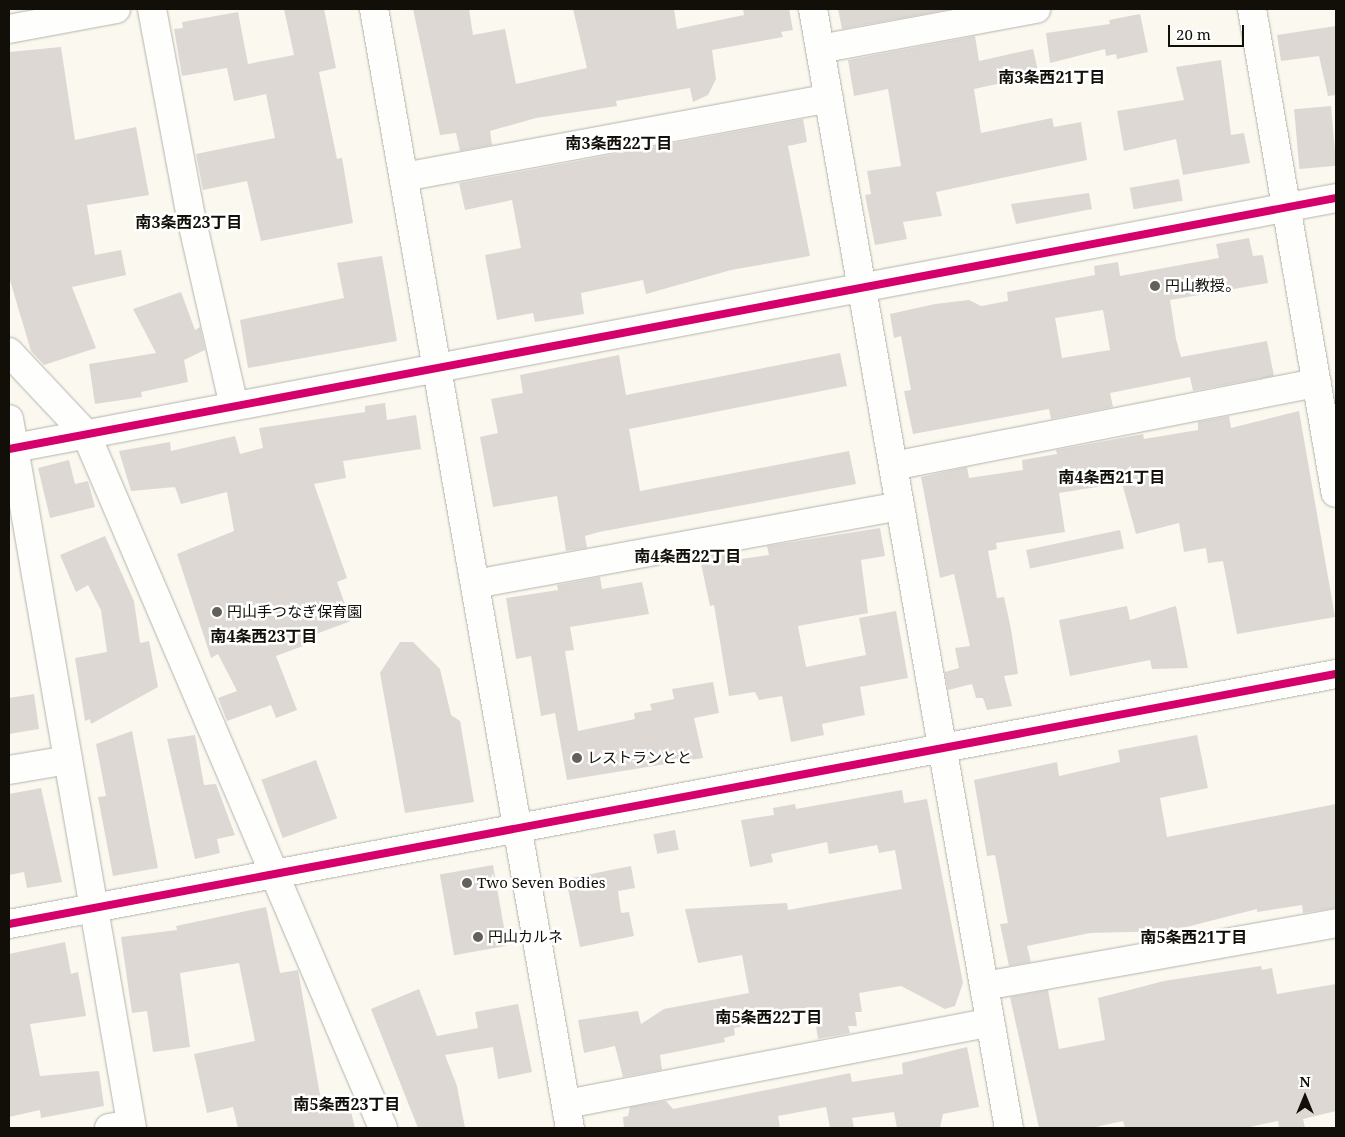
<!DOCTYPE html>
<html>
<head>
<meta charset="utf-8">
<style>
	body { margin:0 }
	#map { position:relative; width:1345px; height:1137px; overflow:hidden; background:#faf8ef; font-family:"Noto Serif","Noto Sans JP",serif }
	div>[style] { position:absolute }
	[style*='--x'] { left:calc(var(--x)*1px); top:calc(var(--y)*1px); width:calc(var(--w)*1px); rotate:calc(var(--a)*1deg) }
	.building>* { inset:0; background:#ddd8d4; transform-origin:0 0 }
	.roads { filter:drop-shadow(0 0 1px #b4b3ab) drop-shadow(0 0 1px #b4b3ab) }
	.street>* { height:28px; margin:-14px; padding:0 14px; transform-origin:14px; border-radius:14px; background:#fefefd }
	.cycleway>* { height:8px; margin:-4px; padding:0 4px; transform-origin:4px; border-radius:4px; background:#d6006c }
	.dots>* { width:14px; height:14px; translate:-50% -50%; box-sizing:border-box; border:2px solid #fff; border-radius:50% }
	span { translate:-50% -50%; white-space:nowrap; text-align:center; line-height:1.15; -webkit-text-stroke:5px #fff; paint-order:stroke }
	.poi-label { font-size:15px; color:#110f08 }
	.left { translate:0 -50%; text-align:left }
	.neighbourhood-label { font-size:16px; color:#110f08; font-weight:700 }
	.frame { position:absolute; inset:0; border:10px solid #110f08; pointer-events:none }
	.north { position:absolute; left:1280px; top:1072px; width:50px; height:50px; -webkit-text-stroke:4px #fff; paint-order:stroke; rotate:0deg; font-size:14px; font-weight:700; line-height:20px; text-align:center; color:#110f08 }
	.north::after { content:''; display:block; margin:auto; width:18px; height:22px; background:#110f08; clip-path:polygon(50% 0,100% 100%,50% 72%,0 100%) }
	.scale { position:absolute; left:1168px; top:25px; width:76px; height:22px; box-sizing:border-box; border:2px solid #110f08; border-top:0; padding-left:6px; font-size:15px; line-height:18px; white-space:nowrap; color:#110f08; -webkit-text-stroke:4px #fff; paint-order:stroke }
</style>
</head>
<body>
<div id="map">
	<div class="building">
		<i style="clip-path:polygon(284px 9px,324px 9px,336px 68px,319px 72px,337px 159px,342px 158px,353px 223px,261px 241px,247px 181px,203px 190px,196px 154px,275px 138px,266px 94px,234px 101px,227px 68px,182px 76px,174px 29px,183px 28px,182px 22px,238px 12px,248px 64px,294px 55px)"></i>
		<i style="clip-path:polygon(413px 9px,469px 9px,473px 35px,505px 29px,516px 84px,587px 68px,573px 9px,674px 9px,677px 29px,744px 15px,743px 9px,789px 9px,793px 30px,781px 32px,783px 37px,712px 50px,716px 79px,708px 95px,693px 102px,690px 88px,616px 101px,617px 106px,536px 118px,490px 131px,492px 145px,460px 151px,456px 133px,440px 135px)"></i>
		<i style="clip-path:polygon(838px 9px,946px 9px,947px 10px,842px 29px)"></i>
		<i style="clip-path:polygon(1140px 14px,1148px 52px,1117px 59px,1116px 54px,1106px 56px,1105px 49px,1050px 63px,1046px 33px,1110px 24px,1109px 20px)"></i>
		<i style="clip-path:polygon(1336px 26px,1336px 95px,1328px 96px,1319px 56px,1281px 61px,1277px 35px)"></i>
		<i style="clip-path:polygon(975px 36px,979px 61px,1033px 49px,1039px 75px,974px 89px,981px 133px,1052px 118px,1054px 127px,1081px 122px,1087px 160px,936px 192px,942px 216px,903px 222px,907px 239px,875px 245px,865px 195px,871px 194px,867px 171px,901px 166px,888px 89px,854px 96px,848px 60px)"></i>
		<i style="clip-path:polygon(61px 47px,75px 140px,136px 127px,149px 195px,87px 205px,95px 255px,121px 250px,126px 275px,72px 287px,96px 348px,44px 365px,31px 351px,9px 277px,9px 52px)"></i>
		<i style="clip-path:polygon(1221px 60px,1231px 135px,1244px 133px,1250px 163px,1183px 175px,1176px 139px,1124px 151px,1117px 111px,1184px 100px,1176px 67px)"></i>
		<i style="left:1331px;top:106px;width:60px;height:37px;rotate:85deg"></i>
		<i style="clip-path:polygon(803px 119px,807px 142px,788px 146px,810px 256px,731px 270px,646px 294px,643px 280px,581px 293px,584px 314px,535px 322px,533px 313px,497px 320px,485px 255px,521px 248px,512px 200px,465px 210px,459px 183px)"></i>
		<i style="left:1179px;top:179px;width:22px;height:50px;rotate:80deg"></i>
		<i style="clip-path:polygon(1089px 193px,1092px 209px,1016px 224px,1011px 204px)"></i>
		<i style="clip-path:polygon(evenodd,1249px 238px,1253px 256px,1263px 255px,1268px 283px,1170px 300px,1176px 339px,1181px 357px,1267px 341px,1274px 376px,1193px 391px,1190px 377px,1110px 393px,1113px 407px,1051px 419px,1049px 409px,913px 434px,904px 391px,911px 390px,901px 336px,894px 338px,890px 314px,935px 304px,969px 300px,981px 306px,1008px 301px,1007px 292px,1095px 275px,1094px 266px,1118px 262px,1120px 276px,1219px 258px,1216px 244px,1249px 238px,1103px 310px,1110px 350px,1062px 358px,1055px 318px,1103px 310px)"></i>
		<i style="clip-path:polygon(382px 256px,397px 341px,248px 368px,240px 320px,344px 298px,337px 263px)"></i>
		<i style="clip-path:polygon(181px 292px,195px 330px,200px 327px,205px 350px,184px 360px,188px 382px,141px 392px,142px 397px,95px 404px,89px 364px,156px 353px,133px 309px)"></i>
		<i style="clip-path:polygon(840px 353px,847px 386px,629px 429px,640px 491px,849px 451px,856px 484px,599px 532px,585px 536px,587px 548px,566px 551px,557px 496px,493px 507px,480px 437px,498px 433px,491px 399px,523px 393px,520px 375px,619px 355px,626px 395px)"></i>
		<i style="clip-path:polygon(385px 403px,387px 420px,416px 415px,421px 449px,343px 461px,346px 478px,314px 484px,347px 578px,337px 582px,351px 621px,300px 640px,303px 646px,276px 656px,297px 710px,276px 718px,271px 705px,227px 721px,218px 698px,237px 691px,218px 654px,211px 658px,177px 554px,234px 531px,227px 492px,181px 504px,175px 487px,131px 491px,119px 451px,170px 442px,171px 451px,235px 436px,240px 454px,263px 448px,259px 428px,365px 412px,365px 406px)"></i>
		<i style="clip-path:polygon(1299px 411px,1335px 617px,1237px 634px,1223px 561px,1208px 563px,1206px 548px,1184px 552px,1179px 523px,1136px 534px,1122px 483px,1059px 493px,1065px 532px,996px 543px,997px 549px,988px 551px,997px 598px,1004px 597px,1011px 629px,1018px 674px,1004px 676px,1012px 706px,987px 710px,983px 698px,976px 698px,972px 684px,948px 690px,945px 672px,959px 668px,955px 648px,970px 646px,954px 574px,940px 578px,921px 477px,967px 467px,969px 478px,1023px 470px,1022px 460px,1057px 454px,1056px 450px,1143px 434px,1144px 439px,1198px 430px,1198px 422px,1229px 416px,1231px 428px)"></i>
		<i style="clip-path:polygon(69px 460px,75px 484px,88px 481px,95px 507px,50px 518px,38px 468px)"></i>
		<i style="clip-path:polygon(880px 528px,885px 556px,861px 560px,868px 613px,798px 626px,806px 667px,866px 655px,859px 618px,896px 611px,908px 678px,860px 687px,865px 715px,822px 724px,824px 735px,791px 742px,782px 696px,759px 700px,755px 692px,729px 696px,714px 605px,710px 606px,700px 559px,725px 555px,727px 561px,769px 555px,767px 546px)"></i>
		<i style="left:1120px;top:530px;width:19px;height:96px;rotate:78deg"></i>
		<i style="clip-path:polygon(105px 536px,134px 601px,140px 643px,149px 641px,158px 687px,91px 724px,90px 719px,85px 721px,75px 658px,107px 652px,101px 610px,88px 585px,76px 592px,60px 555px)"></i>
		<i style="clip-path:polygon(600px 577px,602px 589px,642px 582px,649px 614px,570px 627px,574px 650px,565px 651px,578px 731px,635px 719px,634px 713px,652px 710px,650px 704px,674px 699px,672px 689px,713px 682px,719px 713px,694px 718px,703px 758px,567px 780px,555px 713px,541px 716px,531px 656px,516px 659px,506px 598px,558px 590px,557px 585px)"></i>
		<i style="clip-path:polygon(1127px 606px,1130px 620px,1176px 606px,1188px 668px,1152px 669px,1150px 660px,1070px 676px,1059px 620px)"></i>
		<i style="clip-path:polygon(400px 642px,413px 642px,440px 669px,451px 715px,460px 721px,474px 802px,405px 813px,380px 673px)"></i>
		<i style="clip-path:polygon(34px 694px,39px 729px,9px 734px,9px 698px)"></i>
		<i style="clip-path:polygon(132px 731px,158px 868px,113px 876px,98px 797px,106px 796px,96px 744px)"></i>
		<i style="clip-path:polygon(195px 735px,204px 785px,216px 784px,235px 835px,217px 839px,220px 853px,195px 859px,167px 739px)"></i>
		<i style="clip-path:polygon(1197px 735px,1208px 788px,1160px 798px,1167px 837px,1336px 804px,1336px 908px,1303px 913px,1302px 905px,1257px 912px,1257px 909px,1171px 931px,1090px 933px,1027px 946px,1031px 962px,1009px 966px,1000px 924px,1008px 923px,995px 855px,987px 856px,974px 780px,1057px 762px,1059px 776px,1120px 762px,1118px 750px)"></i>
		<i style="left:316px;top:760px;width:62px;height:58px;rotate:70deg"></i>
		<i style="clip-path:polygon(41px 788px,62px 882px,27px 888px,24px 872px,9px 875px,9px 794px)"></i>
		<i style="clip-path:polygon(902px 790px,904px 803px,927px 799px,963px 983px,955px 1006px,945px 1009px,901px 986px,859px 993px,862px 1012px,855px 1012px,857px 1026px,848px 1026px,850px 1033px,818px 1039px,814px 1012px,734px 1028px,735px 1035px,724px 1038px,725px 1042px,660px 1055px,662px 1070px,623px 1077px,615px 1046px,584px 1053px,578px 1020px,638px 1011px,641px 1024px,664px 1009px,749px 993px,742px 955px,698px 963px,685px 909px,787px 903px,788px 910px,902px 889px,895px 850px,879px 853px,877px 845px,829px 854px,827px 842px,771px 854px,773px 862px,750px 867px,741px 820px,774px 815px,773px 808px,795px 804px,796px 809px)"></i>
		<i style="left:675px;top:830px;width:20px;height:22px;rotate:79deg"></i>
		<i style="left:493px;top:865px;width:82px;height:54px;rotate:80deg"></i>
		<i style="clip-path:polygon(631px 866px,635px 888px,618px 891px,621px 913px,629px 912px,634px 936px,580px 947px,566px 879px)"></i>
		<i style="clip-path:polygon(266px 907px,280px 973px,298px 970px,322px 1106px,348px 1100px,355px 1128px,238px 1128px,233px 1107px,207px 1113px,194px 1054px,255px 1041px,239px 963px,180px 973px,190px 1047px,153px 1052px,147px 1011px,132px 1013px,121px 937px,177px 930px,176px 926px)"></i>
		<i style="clip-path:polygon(65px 942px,71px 974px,78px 972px,86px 1016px,30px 1024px,40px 1076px,99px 1071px,104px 1106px,41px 1118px,40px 1110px,9px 1117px,9px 954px)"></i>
		<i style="clip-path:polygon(1261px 966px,1262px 970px,1272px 968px,1277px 994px,1336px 984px,1336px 1111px,1303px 1119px,1305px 1128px,1279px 1128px,1278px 1121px,1245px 1128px,1125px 1128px,1123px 1121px,1091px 1128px,1039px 1128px,1010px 997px,1048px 990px,1059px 1049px,1105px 1040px,1098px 998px,1164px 981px)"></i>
		<i style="clip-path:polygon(419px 989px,437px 1036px,478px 1028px,475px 1012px,518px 1004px,532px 1072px,498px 1079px,493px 1047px,445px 1055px,457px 1086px,465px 1128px,418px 1128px,371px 1009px)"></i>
		<i style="clip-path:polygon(967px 1047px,979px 1107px,943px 1114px,940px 1128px,897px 1128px,894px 1112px,852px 1118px,854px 1128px,830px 1128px,826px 1107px,778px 1116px,780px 1128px,624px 1128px,623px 1117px,628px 1116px,630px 1107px,666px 1101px,673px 1109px,850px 1073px,852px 1082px,903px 1074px,902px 1063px)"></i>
	</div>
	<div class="roads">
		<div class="street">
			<i style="--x:152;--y:9;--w:212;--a:79.4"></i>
			<i style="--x:191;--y:217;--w:194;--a:77.2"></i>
			<i style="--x:374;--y:9;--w:1136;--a:80.07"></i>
			<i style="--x:813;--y:9;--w:1136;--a:80.07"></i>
			<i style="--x:1252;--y:9;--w:491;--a:80.2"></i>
			<i style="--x:9;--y:29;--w:109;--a:-10.6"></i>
			<i style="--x:820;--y:49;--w:220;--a:-10.5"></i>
			<i style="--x:404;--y:177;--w:432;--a:-10.5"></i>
			<i style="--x:9;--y:352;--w:112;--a:46.8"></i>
			<i style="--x:86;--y:434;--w:755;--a:66.83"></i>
			<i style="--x:9;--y:419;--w:720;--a:80.16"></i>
			<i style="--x:9;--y:449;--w:1351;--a:-10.71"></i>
			<i style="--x:893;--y:466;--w:432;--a:-11.1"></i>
			<i style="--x:475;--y:584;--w:432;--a:-10.4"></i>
			<i style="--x:9;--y:770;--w:60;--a:-9.6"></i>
			<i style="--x:9;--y:924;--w:1350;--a:-10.67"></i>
			<i style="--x:984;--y:986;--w:358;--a:-10.1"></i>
			<i style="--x:566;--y:1104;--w:432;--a:-10.9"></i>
			<i style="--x:109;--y:1128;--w:22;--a:-10"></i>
		</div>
	</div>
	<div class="cycleway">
		<i style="--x:9;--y:449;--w:1351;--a:-10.71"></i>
		<i style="--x:9;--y:924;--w:1350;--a:-10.67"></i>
	</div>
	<div class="dots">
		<i style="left:1155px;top:286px;background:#636159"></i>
		<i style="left:217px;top:612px;background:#636159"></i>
		<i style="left:577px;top:758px;background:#636159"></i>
		<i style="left:467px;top:883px;background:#636159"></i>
		<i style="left:478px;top:937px;background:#636159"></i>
	</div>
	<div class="poi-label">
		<span class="left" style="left:1165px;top:286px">円山教授。</span>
		<span class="left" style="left:227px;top:612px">円山手つなぎ保育園</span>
		<span class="left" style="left:587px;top:758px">レストランとと</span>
		<span class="left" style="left:477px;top:883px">Two Seven Bodies</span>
		<span class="left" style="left:488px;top:937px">円山カルネ</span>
	</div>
	<div class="neighbourhood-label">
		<span style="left:1052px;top:77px">南3条西21丁目</span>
		<span style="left:619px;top:143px">南3条西22丁目</span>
		<span style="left:189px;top:222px">南3条西23丁目</span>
		<span style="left:1112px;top:477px">南4条西21丁目</span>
		<span style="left:688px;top:556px">南4条西22丁目</span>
		<span style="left:264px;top:636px">南4条西23丁目</span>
		<span style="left:1194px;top:937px">南5条西21丁目</span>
		<span style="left:769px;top:1017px">南5条西22丁目</span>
		<span style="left:347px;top:1104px">南5条西23丁目</span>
	</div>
	<div class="frame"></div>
	<div class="north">N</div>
	<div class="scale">20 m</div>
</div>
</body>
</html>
